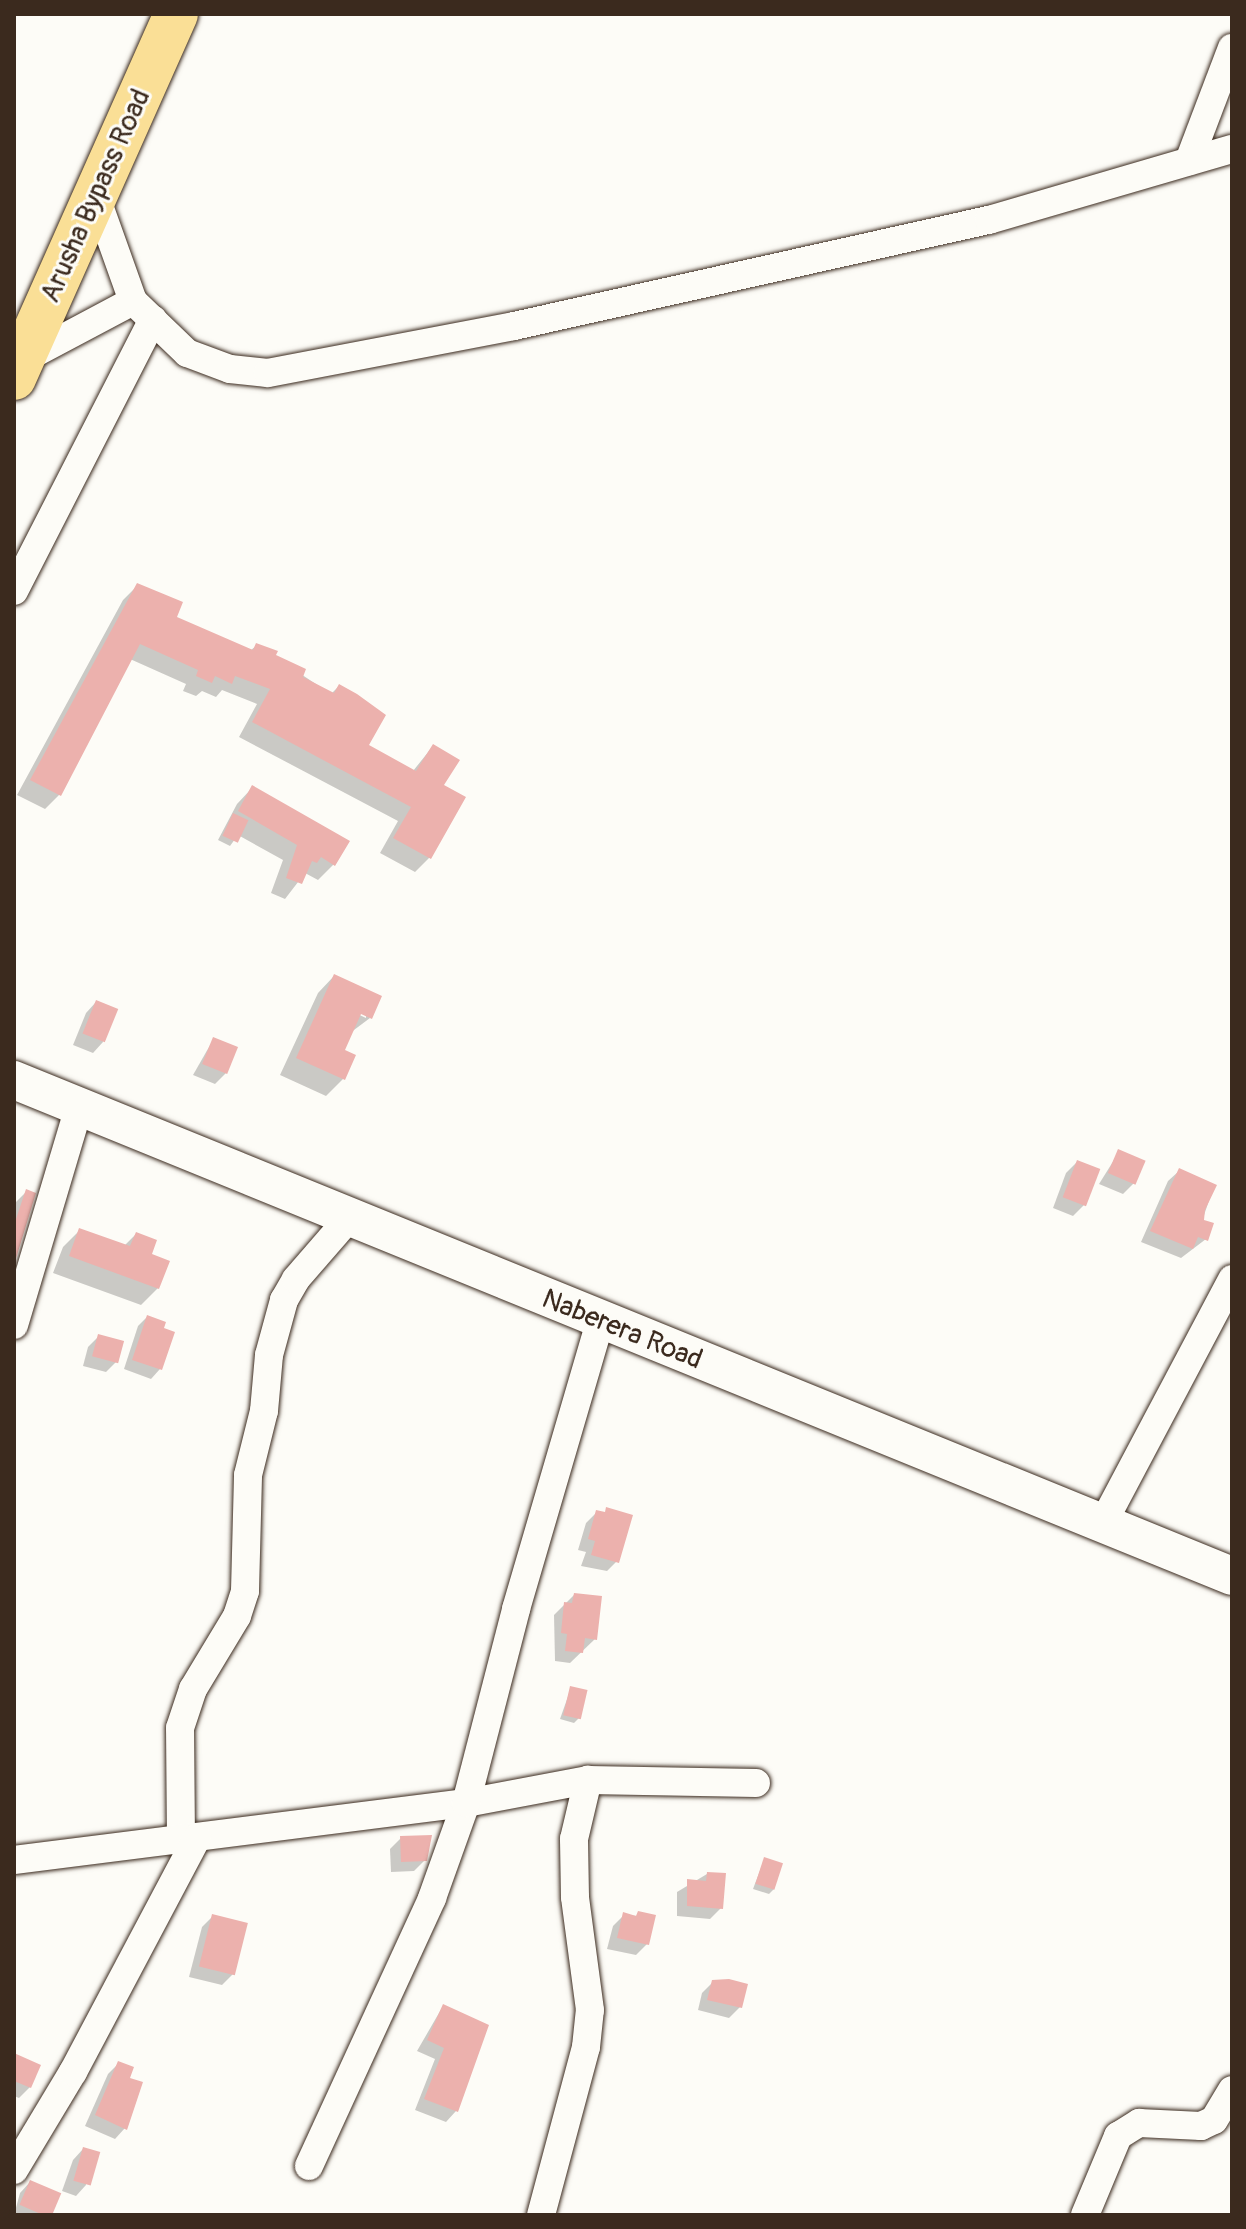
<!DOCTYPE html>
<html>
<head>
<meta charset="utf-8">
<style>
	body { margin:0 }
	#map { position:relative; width:1246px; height:2229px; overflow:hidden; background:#fdfcf7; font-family:Pangolin,sans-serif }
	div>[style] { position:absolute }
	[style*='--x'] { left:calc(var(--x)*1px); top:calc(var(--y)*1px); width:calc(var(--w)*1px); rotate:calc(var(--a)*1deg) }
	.shadow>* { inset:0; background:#0003 }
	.building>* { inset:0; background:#ecb1ad; transform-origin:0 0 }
	.roads { filter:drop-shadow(0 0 2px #3b2a1e) drop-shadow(0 0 2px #3b2a1e) }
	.street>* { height:28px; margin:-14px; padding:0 14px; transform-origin:14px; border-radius:14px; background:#fdfcf7 }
	.secondary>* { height:38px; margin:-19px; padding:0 19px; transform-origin:19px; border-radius:19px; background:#fdfcf7 }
	.primary>* { height:44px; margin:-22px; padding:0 22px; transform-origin:22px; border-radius:22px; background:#fadf96 }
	span { translate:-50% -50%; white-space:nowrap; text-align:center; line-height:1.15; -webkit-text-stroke:6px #fdfcf7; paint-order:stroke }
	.street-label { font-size:28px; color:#3b2a1e }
	.frame { position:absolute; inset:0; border:16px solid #3b2a1e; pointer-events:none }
</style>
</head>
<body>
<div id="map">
	<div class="shadow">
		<i style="clip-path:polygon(137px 586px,175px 618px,250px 651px,257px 645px,331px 694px,339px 686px,366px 746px,413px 771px,433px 746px,441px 786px,463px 798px,429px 858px,415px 872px,380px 853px,398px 821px,239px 737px,257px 704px,222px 690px,216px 697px,202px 691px,196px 696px,183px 691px,186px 684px,130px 659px,59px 795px,45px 809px,17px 795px,123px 600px)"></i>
		<i style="clip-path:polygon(252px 788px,334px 864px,318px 880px,305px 873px,285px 899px,271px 893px,283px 860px,238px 835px,230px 846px,218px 840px,237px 804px)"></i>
		<i style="clip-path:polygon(evenodd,334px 976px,370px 1018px,350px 1033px,342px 1051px,354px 1056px,343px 1079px,326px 1096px,280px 1075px,318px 993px,334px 976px,351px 1011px,366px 1014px,366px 1018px,351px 1011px)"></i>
		<i style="clip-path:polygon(96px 1002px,103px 1042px,93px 1053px,73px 1045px,86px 1013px)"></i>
		<i style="clip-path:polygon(213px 1040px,226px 1073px,215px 1084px,193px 1075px)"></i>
		<i style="clip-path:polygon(1119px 1152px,1134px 1183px,1123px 1194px,1099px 1184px)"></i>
		<i style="clip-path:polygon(1077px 1162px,1084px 1205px,1073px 1216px,1053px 1208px,1066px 1173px)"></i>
		<i style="clip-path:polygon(1179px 1171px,1214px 1186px,1202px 1221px,1206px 1239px,1181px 1258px,1141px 1242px,1168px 1181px)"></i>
		<i style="clip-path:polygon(26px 1192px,14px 1247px,14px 1204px)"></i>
		<i style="clip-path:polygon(80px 1230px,124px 1246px,136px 1234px,158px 1288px,141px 1305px,53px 1273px,63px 1247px)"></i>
		<i style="clip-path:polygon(147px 1317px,160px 1369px,151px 1379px,124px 1369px,138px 1326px)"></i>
		<i style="clip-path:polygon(99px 1336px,117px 1361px,106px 1372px,83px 1366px,88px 1347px)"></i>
		<i style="clip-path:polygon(597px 1512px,618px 1560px,607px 1571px,581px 1566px,586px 1552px,578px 1550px,586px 1523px)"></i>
		<i style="clip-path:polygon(574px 1595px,595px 1639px,570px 1663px,555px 1661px,554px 1615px)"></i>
		<i style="clip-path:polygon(571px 1688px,579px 1718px,574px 1723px,560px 1719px)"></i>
		<i style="clip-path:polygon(401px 1838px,425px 1860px,414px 1871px,391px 1872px,390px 1849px)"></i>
		<i style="clip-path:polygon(764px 1860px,774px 1889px,769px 1894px,753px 1889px)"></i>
		<i style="clip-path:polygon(707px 1874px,721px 1908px,710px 1919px,677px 1916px,677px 1892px)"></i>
		<i style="clip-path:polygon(624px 1915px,653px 1917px,647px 1944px,636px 1955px,607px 1949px,613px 1926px)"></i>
		<i style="clip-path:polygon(212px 1917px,233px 1974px,222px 1985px,189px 1977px,202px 1927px)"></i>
		<i style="clip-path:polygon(713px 1982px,740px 2007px,729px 2018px,698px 2010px,702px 1993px)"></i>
		<i style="clip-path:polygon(443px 2006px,456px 2111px,446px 2122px,415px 2110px,435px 2059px,417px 2051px)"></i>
		<i style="clip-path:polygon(14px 2055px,30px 2087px,19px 2098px,14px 2096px)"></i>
		<i style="clip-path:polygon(119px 2063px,127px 2079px,125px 2128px,115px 2139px,85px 2126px,108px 2074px)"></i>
		<i style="clip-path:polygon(83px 2149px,86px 2185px,76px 2196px,62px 2191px,73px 2160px)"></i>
		<i style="clip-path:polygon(30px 2182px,59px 2194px,50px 2215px,14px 2215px,20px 2193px)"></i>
	</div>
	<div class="building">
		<i style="clip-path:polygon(137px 583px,183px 602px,177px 617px,253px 650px,256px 643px,278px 651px,276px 655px,306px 669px,303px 677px,334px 693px,339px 684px,357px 694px,386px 715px,369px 745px,416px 771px,433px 744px,460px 760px,444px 785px,466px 797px,431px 859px,393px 838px,411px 807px,252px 722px,270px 689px,235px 676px,232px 684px,215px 676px,212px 683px,196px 676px,198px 670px,140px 644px,61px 796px,30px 780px)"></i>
		<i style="clip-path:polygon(252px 785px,350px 841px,335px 866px,321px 857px,317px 863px,312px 861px,302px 884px,286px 878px,297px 845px,238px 811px)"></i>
		<i style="left:233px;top:813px;width:17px;height:25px;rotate:25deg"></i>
		<i style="clip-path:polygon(334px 974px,382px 996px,372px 1019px,361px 1014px,345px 1050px,356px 1055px,345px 1080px,296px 1058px)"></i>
		<i style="left:96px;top:1000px;width:24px;height:36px;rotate:22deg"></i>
		<i style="left:213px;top:1037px;width:27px;height:29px;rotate:22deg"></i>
		<i style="left:1118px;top:1149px;width:30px;height:26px;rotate:23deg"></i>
		<i style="left:1077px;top:1160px;width:25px;height:40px;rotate:21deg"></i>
		<i style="clip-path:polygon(1179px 1168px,1217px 1185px,1205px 1210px,1204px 1220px,1214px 1223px,1208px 1241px,1198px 1237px,1193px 1249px,1150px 1231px)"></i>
		<i style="clip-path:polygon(26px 1189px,36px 1193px,14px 1265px,14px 1225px)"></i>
		<i style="clip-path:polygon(79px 1228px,130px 1246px,136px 1232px,157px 1240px,152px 1254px,170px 1261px,159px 1289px,69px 1256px)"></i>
		<i style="clip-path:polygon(147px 1315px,166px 1322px,164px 1328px,175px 1332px,162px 1370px,132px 1360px)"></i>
		<i style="left:98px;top:1334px;width:27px;height:23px;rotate:15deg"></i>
		<i style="clip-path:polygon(606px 1507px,633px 1515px,619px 1563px,591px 1555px,595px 1541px,588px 1539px,596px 1510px,605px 1512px)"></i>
		<i style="clip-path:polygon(574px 1593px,602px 1596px,597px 1640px,585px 1638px,583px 1653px,565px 1651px,567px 1634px,561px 1633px,564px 1602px,572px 1603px)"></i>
		<i style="left:570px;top:1686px;width:18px;height:30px;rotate:13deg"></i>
		<i style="clip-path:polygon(432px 1835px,427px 1861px,401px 1862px,400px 1836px)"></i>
		<i style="left:764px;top:1857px;width:20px;height:28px;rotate:18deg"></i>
		<i style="clip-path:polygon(707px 1872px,726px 1873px,723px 1909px,687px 1906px,687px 1879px,706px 1881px)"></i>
		<i style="clip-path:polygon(638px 1911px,656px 1915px,649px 1945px,617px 1938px,623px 1912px,636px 1916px)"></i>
		<i style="left:212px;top:1914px;width:37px;height:54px;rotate:14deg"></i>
		<i style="clip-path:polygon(729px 1979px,748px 1984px,742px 2008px,707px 2000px,712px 1980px)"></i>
		<i style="clip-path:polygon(443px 2004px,489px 2025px,458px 2112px,424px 2099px,444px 2048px,427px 2040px)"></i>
		<i style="clip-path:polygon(14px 2053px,41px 2065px,31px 2088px,14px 2081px)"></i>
		<i style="clip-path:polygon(118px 2061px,134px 2067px,130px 2078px,143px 2082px,127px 2130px,95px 2115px)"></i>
		<i style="left:83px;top:2147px;width:18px;height:35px;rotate:16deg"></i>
		<i style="left:30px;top:2180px;width:34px;height:27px;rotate:23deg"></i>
	</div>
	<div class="roads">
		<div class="street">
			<i style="--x:1189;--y:161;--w:121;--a:-69.2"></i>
			<i style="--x:97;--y:200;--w:107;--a:70.4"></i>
			<i style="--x:133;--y:301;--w:75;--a:43.9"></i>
			<i style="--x:187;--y:353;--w:46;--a:20.4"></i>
			<i style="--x:230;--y:369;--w:38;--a:6"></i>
			<i style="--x:268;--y:373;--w:250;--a:-10.8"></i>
			<i style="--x:514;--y:326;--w:487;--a:-12.6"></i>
			<i style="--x:989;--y:220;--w:253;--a:-16.3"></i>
			<i style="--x:22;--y:360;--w:126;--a:-28"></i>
			<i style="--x:14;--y:591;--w:305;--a:-62.9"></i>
			<i style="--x:14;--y:1325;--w:224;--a:-73.4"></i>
			<i style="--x:1103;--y:1523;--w:276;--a:-62.1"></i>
			<i style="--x:181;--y:1840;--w:112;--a:-90.5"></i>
			<i style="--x:180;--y:1728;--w:41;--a:-71.6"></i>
			<i style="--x:193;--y:1689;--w:85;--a:-58.9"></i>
			<i style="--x:237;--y:1616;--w:26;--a:-72"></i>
			<i style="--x:245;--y:1591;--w:116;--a:-88.5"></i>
			<i style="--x:248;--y:1475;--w:66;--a:-76"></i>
			<i style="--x:264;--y:1411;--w:56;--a:-84.9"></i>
			<i style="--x:269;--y:1355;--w:57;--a:-74.7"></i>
			<i style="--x:284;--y:1300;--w:24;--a:-60"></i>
			<i style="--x:296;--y:1279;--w:81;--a:-49"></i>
			<i style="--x:14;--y:1860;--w:456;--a:-7.2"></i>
			<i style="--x:466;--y:1803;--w:124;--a:-10.7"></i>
			<i style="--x:588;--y:1780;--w:168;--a:1"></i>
			<i style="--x:309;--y:2166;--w:295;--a:-65.3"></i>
			<i style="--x:432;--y:1898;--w:101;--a:-70.3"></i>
			<i style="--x:466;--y:1803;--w:200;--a:-75.5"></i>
			<i style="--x:516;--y:1609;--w:300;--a:-73.7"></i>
			<i style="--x:14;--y:2170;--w:114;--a:-59"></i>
			<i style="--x:73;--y:2072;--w:265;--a:-62.1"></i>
			<i style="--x:541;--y:2215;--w:174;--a:-75"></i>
			<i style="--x:586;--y:2047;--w:37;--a:-84"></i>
			<i style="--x:590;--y:2010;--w:114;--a:-97.6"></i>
			<i style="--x:575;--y:1897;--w:58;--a:-91"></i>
			<i style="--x:574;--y:1839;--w:61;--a:-76.7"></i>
			<i style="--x:1085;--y:2215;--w:86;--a:-67.3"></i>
			<i style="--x:1118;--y:2136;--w:25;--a:-32"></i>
			<i style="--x:1139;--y:2123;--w:62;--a:2.8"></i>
			<i style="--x:1201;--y:2126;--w:14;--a:-25"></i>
			<i style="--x:1214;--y:2120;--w:35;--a:-59"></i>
		</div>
		<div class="secondary">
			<i style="--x:14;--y:1080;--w:1315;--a:22.16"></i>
		</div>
		<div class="primary">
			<i style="--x:14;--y:378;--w:398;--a:-66"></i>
		</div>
	</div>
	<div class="street-label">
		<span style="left:96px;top:196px;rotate:-66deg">Arusha Bypass Road</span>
		<span style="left:622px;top:1330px;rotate:22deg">Naberera Road</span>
	</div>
	<div class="frame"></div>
</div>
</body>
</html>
